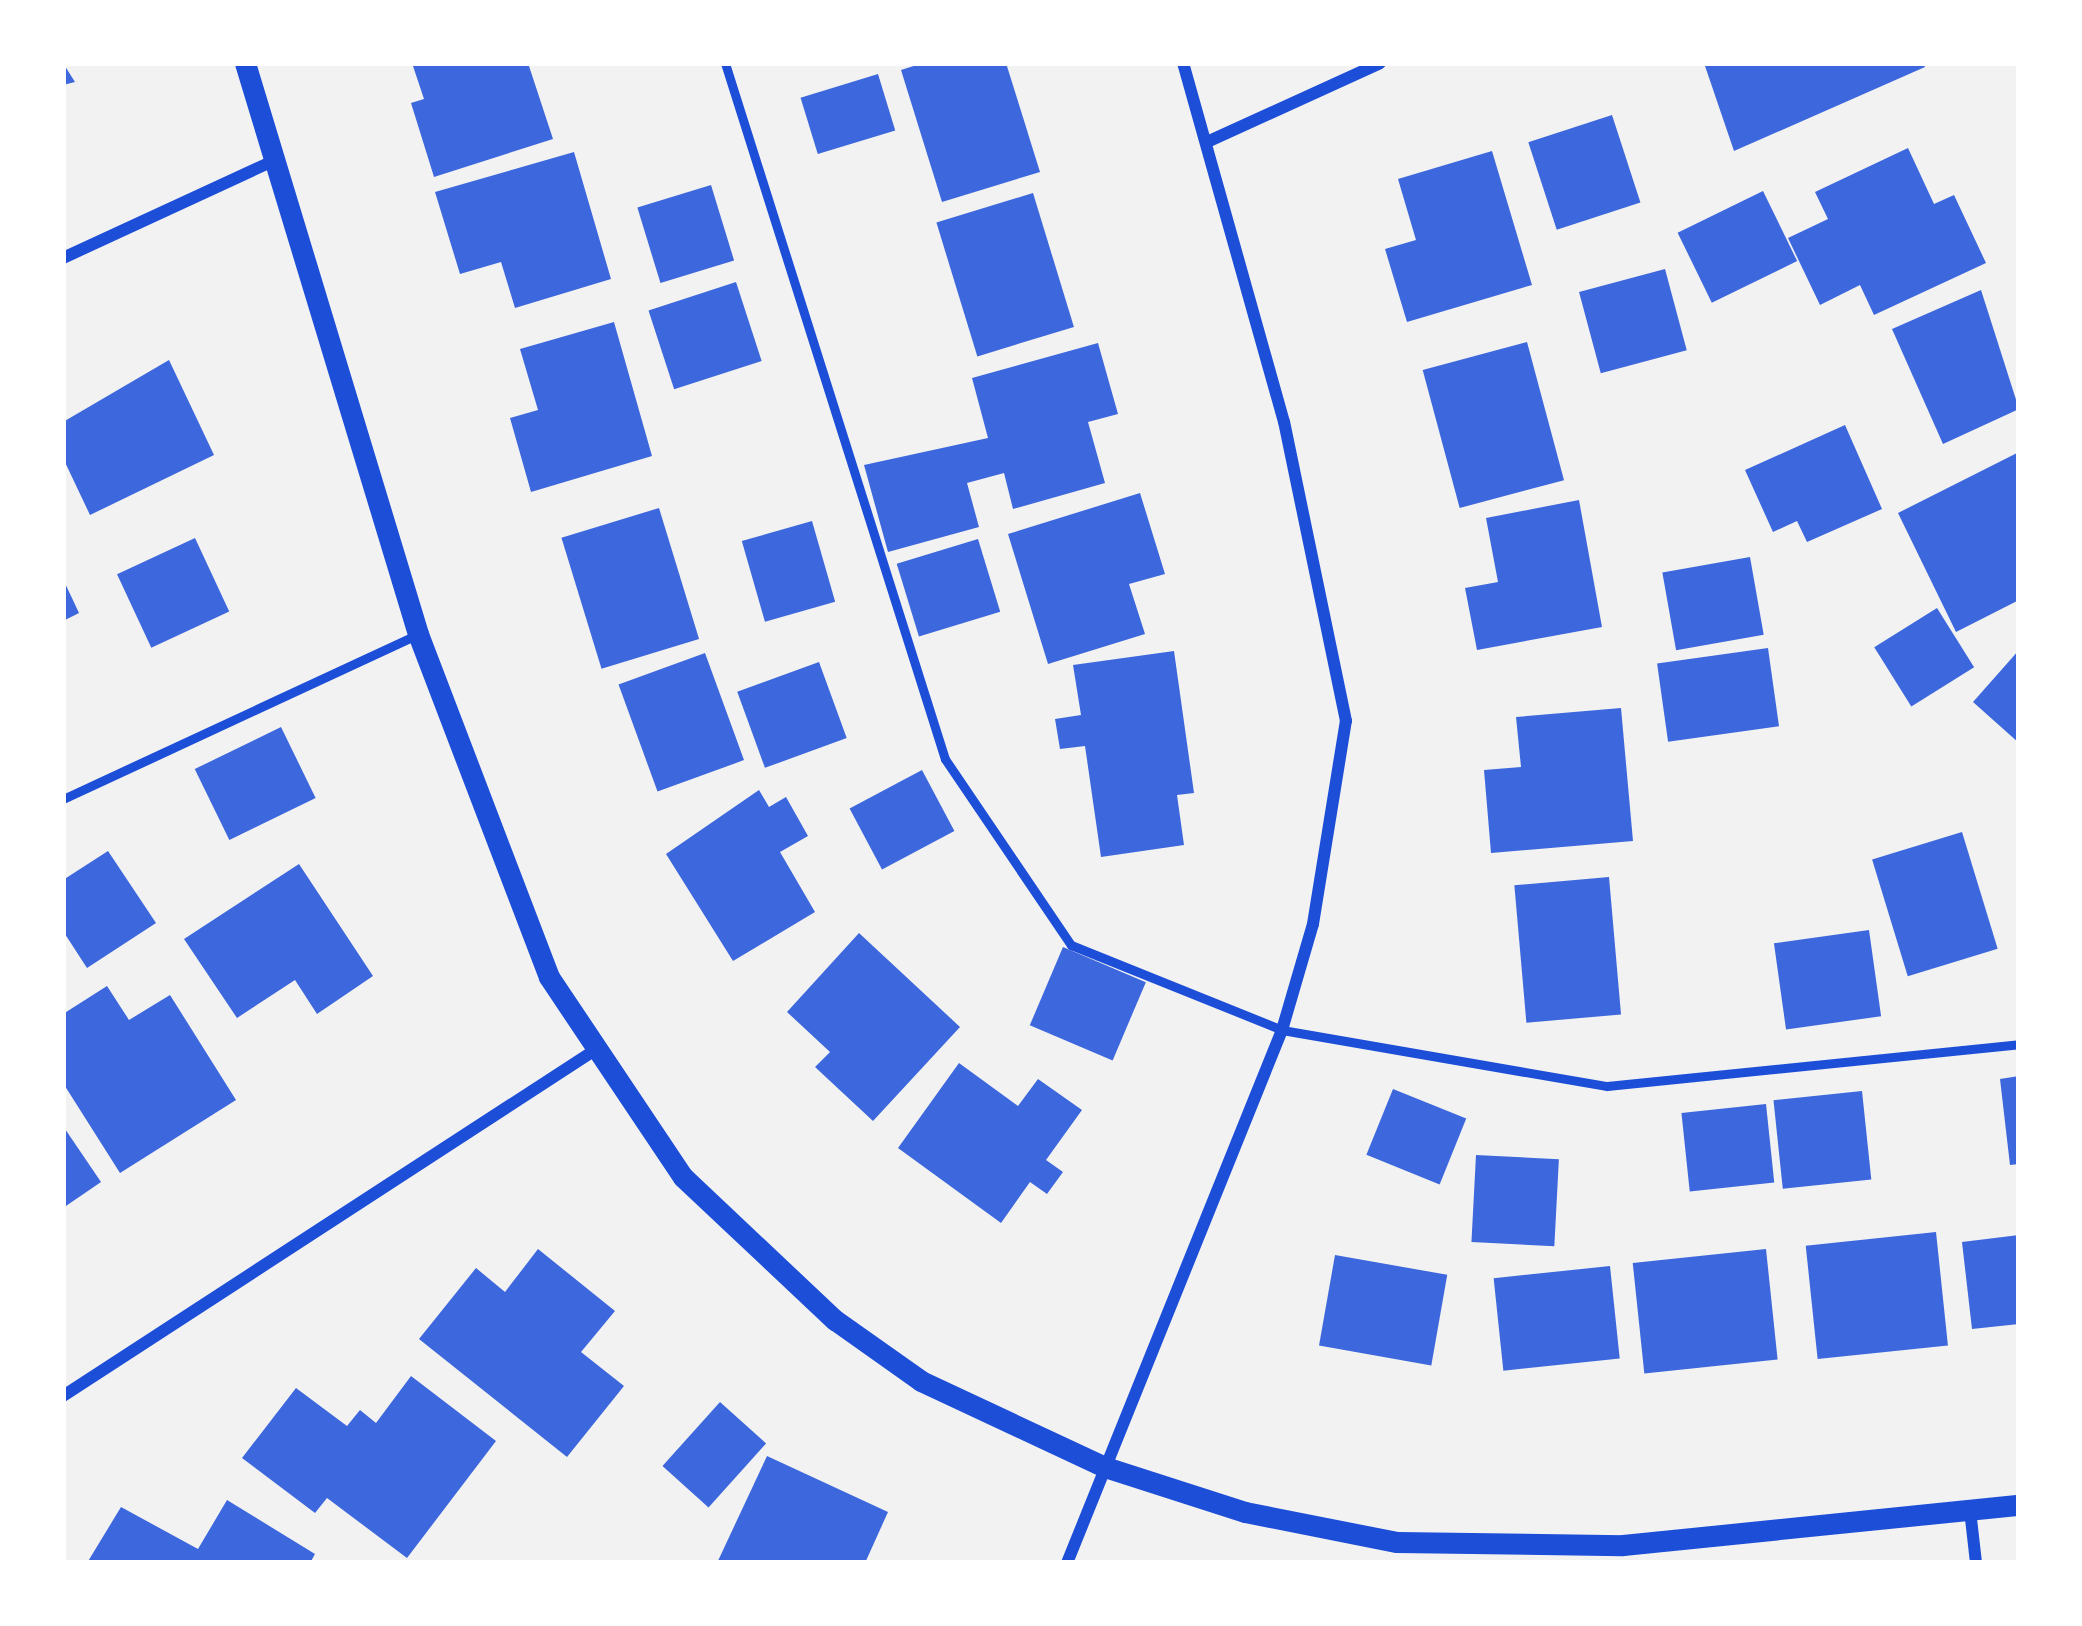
<!DOCTYPE html>
<html>
<head>
<meta charset="utf-8">
<style>
	body { margin:0 }
	#map { position:relative; width:2082px; height:1626px; overflow:hidden; background:#f2f2f2; font-family:Signika,sans-serif }
	div>[style] { position:absolute }
	[style*='--x'] { left:calc(var(--x)*1px); top:calc(var(--y)*1px); width:calc(var(--w)*1px); rotate:calc(var(--a)*1deg) }
	.building>* { inset:0; background:#3d67dc; transform-origin:0 0 }
	.service>* { height:9px; margin:-4.5px; padding:0 4.5px; transform-origin:4.5px; border-radius:4.5px; background:#1d4ed8 }
	.minor>* { height:12px; margin:-6px; padding:0 6px; transform-origin:6px; border-radius:6px; background:#1d4ed8 }
	.tertiary>* { height:21px; margin:-10.5px; padding:0 10.5px; transform-origin:10.5px; border-radius:10.5px; background:#1d4ed8 }
	span { translate:-50% -50%; white-space:nowrap; text-align:center; line-height:1.15; -webkit-text-stroke:9px #fff; paint-order:stroke }
	.frame { position:absolute; inset:0; border:66px solid #fff; pointer-events:none }
</style>
</head>
<body>
<div id="map">
	<div class="building">
		<i style="clip-path:polygon(63px 63px,75px 82px,63px 85px)"></i>
		<i style="clip-path:polygon(412px 63px,528px 63px,553px 139px,434px 177px,411px 103px,424px 99px)"></i>
		<i style="clip-path:polygon(923px 63px,1006px 63px,1040px 172px,942px 202px,901px 70px)"></i>
		<i style="clip-path:polygon(1704px 63px,1923px 63px,1925px 67px,1734px 151px)"></i>
		<i style="left:878px;top:74px;width:59px;height:81px;rotate:73deg"></i>
		<i style="left:1612px;top:115px;width:92px;height:88px;rotate:72deg"></i>
		<i style="clip-path:polygon(1908px 148px,1934px 204px,1954px 195px,1986px 263px,1874px 315px,1860px 285px,1820px 305px,1788px 238px,1828px 219px,1815px 192px)"></i>
		<i style="clip-path:polygon(1492px 151px,1532px 285px,1407px 322px,1385px 249px,1416px 240px,1398px 179px)"></i>
		<i style="clip-path:polygon(574px 152px,611px 279px,515px 308px,501px 262px,460px 274px,435px 192px)"></i>
		<i style="left:711px;top:185px;width:79px;height:77px;rotate:73deg"></i>
		<i style="left:1763px;top:191px;width:78px;height:95px;rotate:64deg"></i>
		<i style="left:1033px;top:193px;width:140px;height:101px;rotate:73deg"></i>
		<i style="left:1665px;top:269px;width:84px;height:89px;rotate:75deg"></i>
		<i style="left:736px;top:282px;width:83px;height:92px;rotate:72deg"></i>
		<i style="clip-path:polygon(1981px 290px,2019px 409px,1943px 444px,1892px 329px)"></i>
		<i style="clip-path:polygon(614px 322px,652px 456px,531px 492px,510px 418px,538px 410px,520px 349px)"></i>
		<i style="left:1527px;top:342px;width:143px;height:108px;rotate:75deg"></i>
		<i style="clip-path:polygon(1098px 343px,1118px 414px,1088px 422px,1105px 483px,1013px 509px,1004px 473px,967px 483px,979px 527px,888px 552px,864px 465px,988px 438px,972px 378px)"></i>
		<i style="clip-path:polygon(169px 360px,214px 455px,90px 515px,63px 458px,63px 422px)"></i>
		<i style="clip-path:polygon(1845px 425px,1882px 509px,1807px 542px,1797px 521px,1773px 532px,1745px 470px)"></i>
		<i style="clip-path:polygon(2019px 452px,2019px 600px,1956px 632px,1898px 513px)"></i>
		<i style="clip-path:polygon(1140px 493px,1165px 574px,1129px 584px,1145px 634px,1048px 664px,1008px 534px)"></i>
		<i style="clip-path:polygon(1579px 500px,1602px 627px,1477px 650px,1465px 588px,1498px 582px,1486px 518px)"></i>
		<i style="left:659px;top:508px;width:137px;height:102px;rotate:73deg"></i>
		<i style="left:812px;top:521px;width:84px;height:73px;rotate:74deg"></i>
		<i style="left:195px;top:538px;width:81px;height:86px;rotate:65deg"></i>
		<i style="left:978px;top:539px;width:76px;height:85px;rotate:73deg"></i>
		<i style="left:1750px;top:557px;width:79px;height:89px;rotate:80deg"></i>
		<i style="clip-path:polygon(63px 579px,79px 613px,63px 621px)"></i>
		<i style="left:1937px;top:608px;width:70px;height:74px;rotate:58deg"></i>
		<i style="left:1768px;top:648px;width:79px;height:112px;rotate:82deg"></i>
		<i style="clip-path:polygon(2019px 650px,2019px 743px,1973px 702px)"></i>
		<i style="clip-path:polygon(1174px 651px,1194px 793px,1177px 795px,1184px 845px,1101px 857px,1085px 746px,1060px 749px,1055px 719px,1081px 715px,1073px 665px)"></i>
		<i style="left:705px;top:653px;width:114px;height:92px;rotate:70deg"></i>
		<i style="left:819px;top:662px;width:81px;height:87px;rotate:70deg"></i>
		<i style="clip-path:polygon(1621px 708px,1633px 841px,1491px 853px,1484px 770px,1521px 767px,1516px 717px)"></i>
		<i style="left:281px;top:727px;width:79px;height:96px;rotate:64deg"></i>
		<i style="left:922px;top:770px;width:69px;height:82px;rotate:62deg"></i>
		<i style="clip-path:polygon(759px 790px,769px 807px,786px 797px,808px 836px,780px 852px,815px 912px,733px 961px,666px 854px)"></i>
		<i style="left:1962px;top:832px;width:122px;height:94px;rotate:73deg"></i>
		<i style="clip-path:polygon(108px 851px,156px 923px,87px 968px,63px 931px,63px 880px)"></i>
		<i style="clip-path:polygon(299px 864px,373px 976px,317px 1014px,295px 980px,237px 1018px,184px 939px)"></i>
		<i style="left:1609px;top:877px;width:138px;height:95px;rotate:85deg"></i>
		<i style="left:1869px;top:930px;width:87px;height:96px;rotate:82deg"></i>
		<i style="clip-path:polygon(859px 933px,960px 1027px,873px 1121px,815px 1067px,830px 1052px,787px 1012px)"></i>
		<i style="left:1063px;top:947px;width:90px;height:85px;rotate:23deg"></i>
		<i style="clip-path:polygon(107px 986px,129px 1020px,170px 995px,236px 1100px,120px 1173px,63px 1083px,63px 1014px)"></i>
		<i style="clip-path:polygon(959px 1063px,1018px 1106px,1038px 1079px,1082px 1110px,1046px 1160px,1063px 1172px,1047px 1194px,1030px 1182px,1001px 1223px,898px 1148px)"></i>
		<i style="clip-path:polygon(2019px 1076px,2019px 1164px,2010px 1165px,2000px 1079px)"></i>
		<i style="left:1393px;top:1089px;width:79px;height:71px;rotate:22deg"></i>
		<i style="left:1862px;top:1091px;width:89px;height:89px;rotate:84deg"></i>
		<i style="left:1766px;top:1104px;width:79px;height:85px;rotate:84deg"></i>
		<i style="clip-path:polygon(63px 1126px,101px 1182px,63px 1208px)"></i>
		<i style="left:1476px;top:1155px;width:83px;height:87px;rotate:3deg"></i>
		<i style="left:1936px;top:1232px;width:114px;height:131px;rotate:84deg"></i>
		<i style="clip-path:polygon(2019px 1235px,2019px 1324px,1972px 1329px,1962px 1242px)"></i>
		<i style="clip-path:polygon(538px 1249px,615px 1311px,581px 1352px,624px 1386px,567px 1457px,419px 1339px,476px 1268px,505px 1292px)"></i>
		<i style="left:1766px;top:1249px;width:111px;height:134px;rotate:84deg"></i>
		<i style="left:1335px;top:1255px;width:114px;height:92px;rotate:10deg"></i>
		<i style="left:1610px;top:1266px;width:93px;height:117px;rotate:84deg"></i>
		<i style="clip-path:polygon(411px 1376px,496px 1441px,407px 1558px,327px 1498px,315px 1513px,242px 1458px,296px 1388px,347px 1426px,360px 1410px,376px 1423px)"></i>
		<i style="left:720px;top:1402px;width:62px;height:86px;rotate:42deg"></i>
		<i style="clip-path:polygon(767px 1456px,888px 1512px,865px 1563px,717px 1563px)"></i>
		<i style="clip-path:polygon(227px 1500px,315px 1554px,310px 1563px,87px 1563px,121px 1507px,198px 1549px)"></i>
	</div>
	<div class="service">
		<i style="--x:725;--y:63;--w:730;--a:72.46"></i>
		<i style="--x:945;--y:759;--w:225;--a:55.9"></i>
		<i style="--x:1071;--y:945;--w:227;--a:21.9"></i>
		<i style="--x:1282;--y:1030;--w:330;--a:9.8"></i>
		<i style="--x:1607;--y:1086;--w:414;--a:-5.8"></i>
		<i style="--x:63;--y:799;--w:391;--a:-24.9"></i>
	</div>
	<div class="minor">
		<i style="--x:1207;--y:142;--w:190;--a:-24.5"></i>
		<i style="--x:63;--y:258;--w:234;--a:-24.8"></i>
		<i style="--x:63;--y:1396;--w:631;--a:-33.04"></i>
		<i style="--x:1970;--y:1510;--w:53;--a:83.5"></i>
		<i style="--x:1067;--y:1563;--w:575;--a:-68.03"></i>
		<i style="--x:1282;--y:1030;--w:110;--a:-73.7"></i>
		<i style="--x:1313;--y:924;--w:206;--a:-80.8"></i>
		<i style="--x:1346;--y:721;--w:305;--a:-101.7"></i>
		<i style="--x:1284;--y:422;--w:373;--a:-105.7"></i>
	</div>
	<div class="tertiary">
		<i style="--x:245;--y:63;--w:597;--a:73.14"></i>
		<i style="--x:418;--y:634;--w:367;--a:69.1"></i>
		<i style="--x:549;--y:977;--w:241;--a:56.2"></i>
		<i style="--x:683;--y:1177;--w:209;--a:43.3"></i>
		<i style="--x:835;--y:1320;--w:105;--a:35.3"></i>
		<i style="--x:921;--y:1381;--w:203;--a:25.1"></i>
		<i style="--x:1105;--y:1467;--w:147;--a:17.8"></i>
		<i style="--x:1245;--y:1512;--w:155;--a:11.2"></i>
		<i style="--x:1397;--y:1542;--w:226;--a:0.8"></i>
		<i style="--x:1623;--y:1545;--w:398;--a:-5.8"></i>
	</div>
	<div class="frame"></div>
</div>
</body>
</html>
